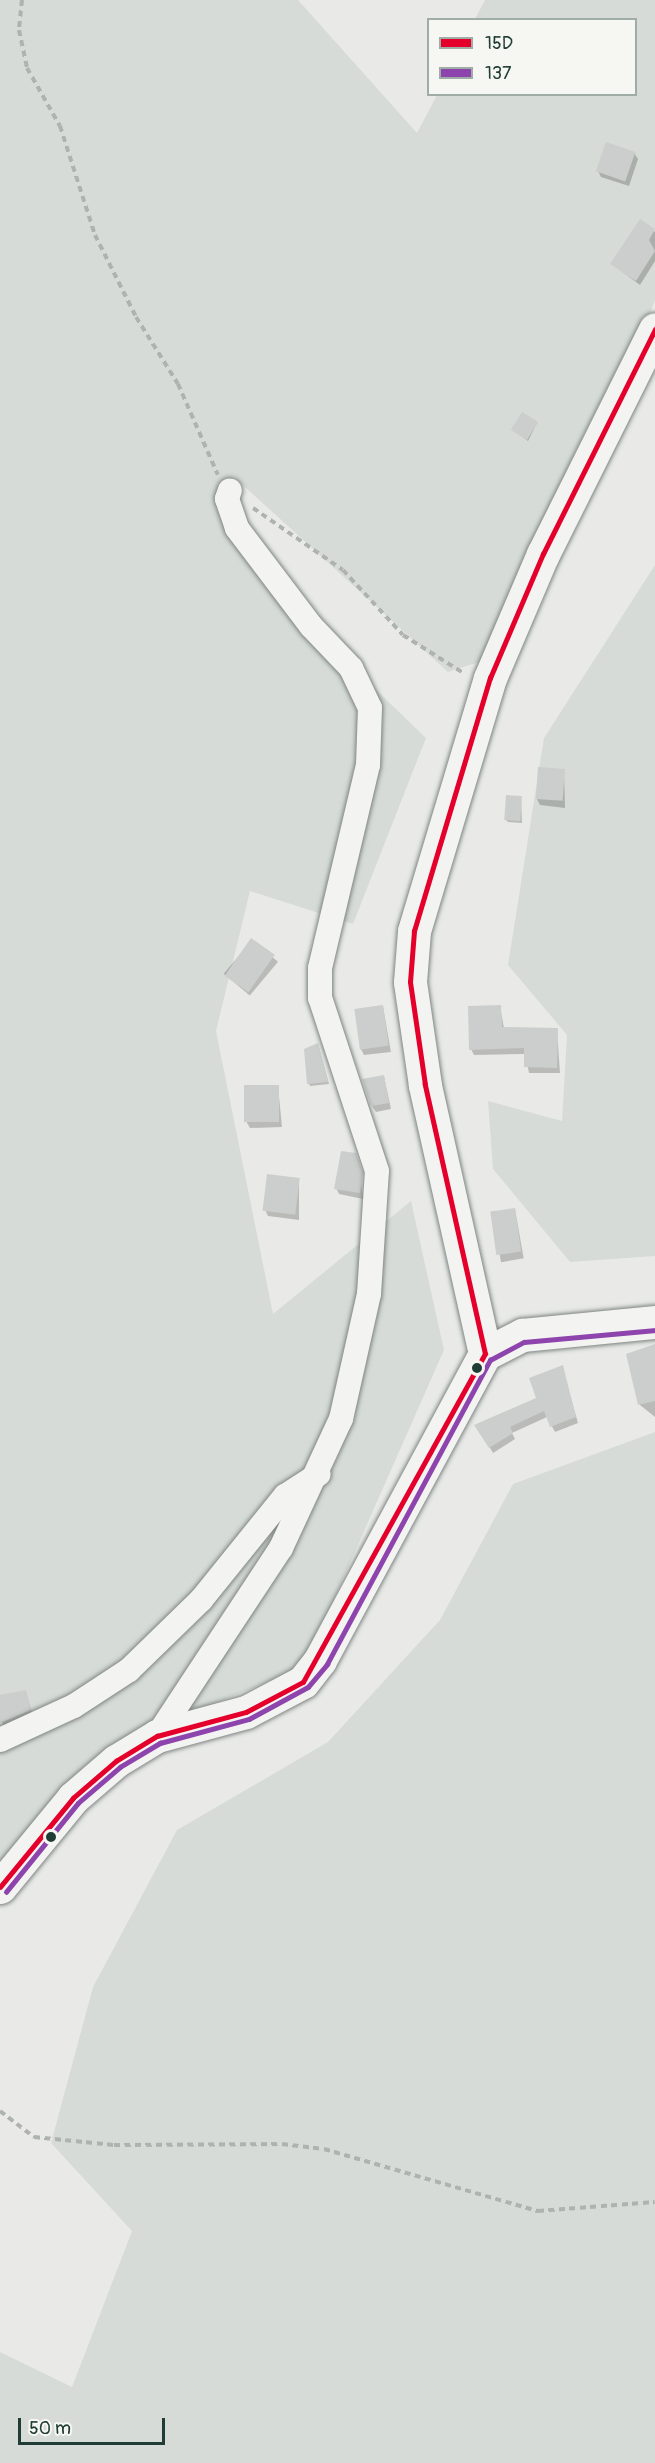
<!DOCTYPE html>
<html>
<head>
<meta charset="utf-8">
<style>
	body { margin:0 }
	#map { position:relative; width:655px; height:2463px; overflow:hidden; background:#e9eae8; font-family:Pangolin,sans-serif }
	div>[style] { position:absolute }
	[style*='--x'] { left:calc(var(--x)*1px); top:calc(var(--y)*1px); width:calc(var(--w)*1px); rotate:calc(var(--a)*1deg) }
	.green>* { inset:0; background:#d6dbd7 }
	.shadow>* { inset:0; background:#0003; transform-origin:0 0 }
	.building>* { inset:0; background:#cbcecc; transform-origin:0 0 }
	.path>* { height:4px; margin-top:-2px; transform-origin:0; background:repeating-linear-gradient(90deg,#aeb2b0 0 6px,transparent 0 10.5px) }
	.roads { filter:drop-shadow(0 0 2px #7f8583) drop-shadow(0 0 2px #7f8583) }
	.street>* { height:24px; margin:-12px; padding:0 12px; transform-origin:12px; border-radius:12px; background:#f3f3f1 }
	.secondary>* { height:33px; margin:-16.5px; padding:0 16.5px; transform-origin:16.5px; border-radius:16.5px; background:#f3f3f1 }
	.bus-1>* { height:4.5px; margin:-2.25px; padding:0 2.25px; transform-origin:2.25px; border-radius:2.25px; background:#e4002b }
	.bus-2>* { height:4.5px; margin:-2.25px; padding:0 2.25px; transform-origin:2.25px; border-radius:2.25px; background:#8e44ad }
	.dots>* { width:16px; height:16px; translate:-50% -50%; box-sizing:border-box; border:3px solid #f6f6f2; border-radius:50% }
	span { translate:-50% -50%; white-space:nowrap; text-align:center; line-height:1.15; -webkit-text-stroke:6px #f6f6f2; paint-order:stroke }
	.legend { position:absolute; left:427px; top:18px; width:210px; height:78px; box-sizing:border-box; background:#f6f6f2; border:2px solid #a0aca6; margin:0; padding:8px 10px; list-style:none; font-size:18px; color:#1f3d34 }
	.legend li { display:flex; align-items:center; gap:12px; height:30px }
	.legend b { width:30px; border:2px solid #a0aca6 }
	.scale { position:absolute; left:18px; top:2418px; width:147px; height:27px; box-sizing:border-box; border:3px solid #1f3d34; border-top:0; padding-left:8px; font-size:18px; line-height:21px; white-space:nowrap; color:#1f3d34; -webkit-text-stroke:4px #f6f6f2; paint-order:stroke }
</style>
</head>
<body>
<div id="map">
	<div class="green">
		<i style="clip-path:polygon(0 0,298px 0,417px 133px,437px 95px,636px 94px,636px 20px,475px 19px,485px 0,655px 0,655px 300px,625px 378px,485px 660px,448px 672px,233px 476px,255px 573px,426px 738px,353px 924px,250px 891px,216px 1031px,273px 1314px,411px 1201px,444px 1350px,304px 1667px,115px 1744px,0 1871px)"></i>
		<i style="clip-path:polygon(655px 565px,655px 1256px,570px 1262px,493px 1169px,488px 1101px,562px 1121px,567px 1035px,508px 965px,544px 738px)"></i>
		<i style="clip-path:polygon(655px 1432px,655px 2463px,0 2463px,0 2352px,72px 2387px,132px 2231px,51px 2143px,93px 1987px,177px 1830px,328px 1742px,440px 1620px,513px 1484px)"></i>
	</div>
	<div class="shadow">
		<i style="clip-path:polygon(634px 153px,638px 159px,629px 186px,601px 177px,598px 171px)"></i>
		<i style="clip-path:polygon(640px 221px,655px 232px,655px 261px,640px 285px,612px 264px)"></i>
		<i style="clip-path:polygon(537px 423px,528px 441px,513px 430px)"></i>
		<i style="clip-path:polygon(564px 771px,565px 808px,540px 805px,537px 799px)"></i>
		<i style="clip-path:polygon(521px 797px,522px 823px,508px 822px,506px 820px)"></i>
		<i style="left:252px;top:940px;width:34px;height:44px;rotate:40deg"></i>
		<i style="clip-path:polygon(383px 1007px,391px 1052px,364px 1055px,361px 1049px)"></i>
		<i style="clip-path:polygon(500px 1007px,504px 1028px,557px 1029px,560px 1073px,529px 1073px,525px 1054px,474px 1055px,471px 1049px)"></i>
		<i style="clip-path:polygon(319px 1048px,329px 1084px,310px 1086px,309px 1083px)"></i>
		<i style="clip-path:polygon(384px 1077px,391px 1109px,376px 1112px,372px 1106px)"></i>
		<i style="clip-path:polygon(278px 1086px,282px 1127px,250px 1128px,246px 1121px)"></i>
		<i style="clip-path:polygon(355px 1155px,359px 1161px,363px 1199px,339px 1194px,336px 1188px)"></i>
		<i style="clip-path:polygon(299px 1179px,299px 1220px,268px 1216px,265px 1210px)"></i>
		<i style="left:515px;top:1209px;width:50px;height:23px;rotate:80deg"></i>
		<i style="clip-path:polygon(655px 1346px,655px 1417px,640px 1405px,627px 1355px)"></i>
		<i style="clip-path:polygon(562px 1367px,578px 1423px,555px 1432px,547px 1417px,512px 1433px,515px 1439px,493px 1453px,477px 1426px,538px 1399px)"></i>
		<i style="clip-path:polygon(26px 1692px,33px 1716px,3px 1729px,0 1697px)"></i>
	</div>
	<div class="building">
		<i style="left:606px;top:142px;width:31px;height:31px;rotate:19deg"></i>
		<i style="clip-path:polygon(640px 219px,655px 229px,649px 240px,655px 251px,636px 281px,610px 264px)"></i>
		<i style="left:522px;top:412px;width:19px;height:21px;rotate:32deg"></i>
		<i style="left:538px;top:767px;width:27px;height:32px;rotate:4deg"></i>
		<i style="left:506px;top:795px;width:16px;height:25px;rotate:4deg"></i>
		<i style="left:251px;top:938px;width:29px;height:46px;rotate:35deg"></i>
		<i style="left:383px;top:1005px;width:41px;height:29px;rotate:82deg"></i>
		<i style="clip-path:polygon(501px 1005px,502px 1027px,558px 1028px,557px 1068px,524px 1067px,524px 1048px,469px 1050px,468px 1006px)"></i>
		<i style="clip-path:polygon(318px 1043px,328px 1082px,307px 1084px,304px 1049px)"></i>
		<i style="clip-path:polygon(384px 1075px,389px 1103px,371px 1106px,362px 1079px)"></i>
		<i style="left:244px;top:1085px;width:35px;height:37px"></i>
		<i style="clip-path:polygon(341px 1151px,356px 1153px,363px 1173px,360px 1193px,334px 1189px)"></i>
		<i style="left:267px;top:1174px;width:33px;height:37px;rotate:7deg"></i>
		<i style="left:515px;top:1208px;width:44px;height:25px;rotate:82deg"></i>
		<i style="clip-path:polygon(655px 1344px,655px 1401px,638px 1405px,626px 1354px)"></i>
		<i style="clip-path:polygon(563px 1365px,576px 1417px,550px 1427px,544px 1411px,510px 1427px,513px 1433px,489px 1448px,474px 1425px,536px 1398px,529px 1378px)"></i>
		<i style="clip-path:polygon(26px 1690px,31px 1710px,0 1723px,0 1695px)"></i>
	</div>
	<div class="path">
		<i style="--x:22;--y:0;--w:30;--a:96"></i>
		<i style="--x:19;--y:30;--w:39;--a:78"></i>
		<i style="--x:27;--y:68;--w:67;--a:60.4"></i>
		<i style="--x:60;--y:126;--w:114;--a:72.2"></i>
		<i style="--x:95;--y:235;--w:92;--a:63.4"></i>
		<i style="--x:136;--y:317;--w:79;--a:57.9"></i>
		<i style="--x:178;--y:384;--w:99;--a:66.3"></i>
		<i style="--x:253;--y:508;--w:109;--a:34.6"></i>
		<i style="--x:343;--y:570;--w:88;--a:47.3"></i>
		<i style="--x:403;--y:635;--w:73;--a:32.2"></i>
		<i style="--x:0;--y:2111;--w:43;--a:37.4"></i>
		<i style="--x:34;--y:2137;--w:80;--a:5.7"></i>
		<i style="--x:114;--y:2145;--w:168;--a:-0.3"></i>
		<i style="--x:282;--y:2144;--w:42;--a:6.8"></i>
		<i style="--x:324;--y:2149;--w:223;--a:16.2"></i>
		<i style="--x:538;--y:2211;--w:117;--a:-4.4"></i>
	</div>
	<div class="roads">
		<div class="street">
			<i style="--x:157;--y:1736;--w:225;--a:-56.6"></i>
			<i style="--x:281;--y:1548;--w:142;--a:-65.1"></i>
			<i style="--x:341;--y:1419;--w:128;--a:-77.4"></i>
			<i style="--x:369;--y:1294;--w:123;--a:-86.3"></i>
			<i style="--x:377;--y:1171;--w:182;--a:-108.2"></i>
			<i style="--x:320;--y:998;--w:30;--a:-90"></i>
			<i style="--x:320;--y:968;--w:209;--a:-76.7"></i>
			<i style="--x:368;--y:765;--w:57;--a:-88"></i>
			<i style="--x:370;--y:708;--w:44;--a:-115.4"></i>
			<i style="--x:351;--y:668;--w:58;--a:-133.6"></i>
			<i style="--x:311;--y:626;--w:123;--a:-127.1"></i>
			<i style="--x:237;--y:528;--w:31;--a:-109"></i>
			<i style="--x:227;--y:499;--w:9;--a:-72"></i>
			<i style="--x:0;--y:1740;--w:81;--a:-24.7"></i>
			<i style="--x:74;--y:1706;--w:66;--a:-33.2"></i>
			<i style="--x:129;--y:1670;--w:100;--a:-44.2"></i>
			<i style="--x:201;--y:1600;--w:134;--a:-51.1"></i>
			<i style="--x:285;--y:1496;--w:40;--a:-32.9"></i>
		</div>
		<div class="secondary">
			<i style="--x:485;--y:1354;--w:276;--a:-102.6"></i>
			<i style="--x:425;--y:1085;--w:104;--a:-98.3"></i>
			<i style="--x:410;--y:982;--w:51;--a:-85.5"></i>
			<i style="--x:414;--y:931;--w:264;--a:-73.3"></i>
			<i style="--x:490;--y:678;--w:135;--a:-66.9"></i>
			<i style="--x:543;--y:554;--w:251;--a:-63.5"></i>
			<i style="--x:0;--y:1887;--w:115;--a:-50.6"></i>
			<i style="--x:73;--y:1798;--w:57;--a:-40.7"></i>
			<i style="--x:116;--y:1761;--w:48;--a:-31.4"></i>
			<i style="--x:157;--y:1736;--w:92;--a:-15.1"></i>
			<i style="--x:246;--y:1712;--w:64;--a:-27.8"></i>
			<i style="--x:303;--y:1682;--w:28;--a:-52"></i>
			<i style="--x:320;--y:1660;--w:348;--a:-61.7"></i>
			<i style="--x:485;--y:1354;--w:42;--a:-27.2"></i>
			<i style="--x:522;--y:1335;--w:134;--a:-5.6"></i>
		</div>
	</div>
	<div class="bus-1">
		<i style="--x:485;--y:1354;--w:276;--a:-102.6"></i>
		<i style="--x:425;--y:1085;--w:104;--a:-98.3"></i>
		<i style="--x:410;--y:982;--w:51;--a:-85.5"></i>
		<i style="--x:414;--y:931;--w:264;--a:-73.3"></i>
		<i style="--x:490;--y:678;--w:135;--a:-66.9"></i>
		<i style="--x:543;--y:554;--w:251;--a:-63.5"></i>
		<i style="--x:0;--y:1887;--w:115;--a:-50.6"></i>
		<i style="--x:73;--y:1798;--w:57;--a:-40.7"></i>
		<i style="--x:116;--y:1761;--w:48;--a:-31.4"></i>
		<i style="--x:157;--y:1736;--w:92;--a:-15.1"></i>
		<i style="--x:246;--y:1712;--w:64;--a:-27.8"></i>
		<i style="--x:303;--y:1682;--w:375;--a:-61"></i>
	</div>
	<div class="bus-2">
		<i style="--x:6;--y:1892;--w:114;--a:-51"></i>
		<i style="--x:78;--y:1803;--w:55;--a:-40.6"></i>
		<i style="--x:120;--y:1767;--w:47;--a:-31"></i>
		<i style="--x:160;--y:1743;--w:92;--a:-15.1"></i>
		<i style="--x:249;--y:1719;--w:67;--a:-28.5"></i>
		<i style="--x:308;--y:1687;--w:30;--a:-50"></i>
		<i style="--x:327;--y:1664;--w:345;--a:-61.8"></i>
		<i style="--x:490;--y:1360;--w:38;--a:-28"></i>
		<i style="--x:524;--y:1342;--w:132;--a:-5.2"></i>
	</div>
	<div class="dots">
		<i style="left:477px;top:1368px;background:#1f3d34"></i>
		<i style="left:51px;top:1837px;background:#1f3d34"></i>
	</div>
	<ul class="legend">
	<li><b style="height:8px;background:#e4002b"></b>15D</li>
	<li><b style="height:8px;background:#8e44ad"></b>137</li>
	</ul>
	<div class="scale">50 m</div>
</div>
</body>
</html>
